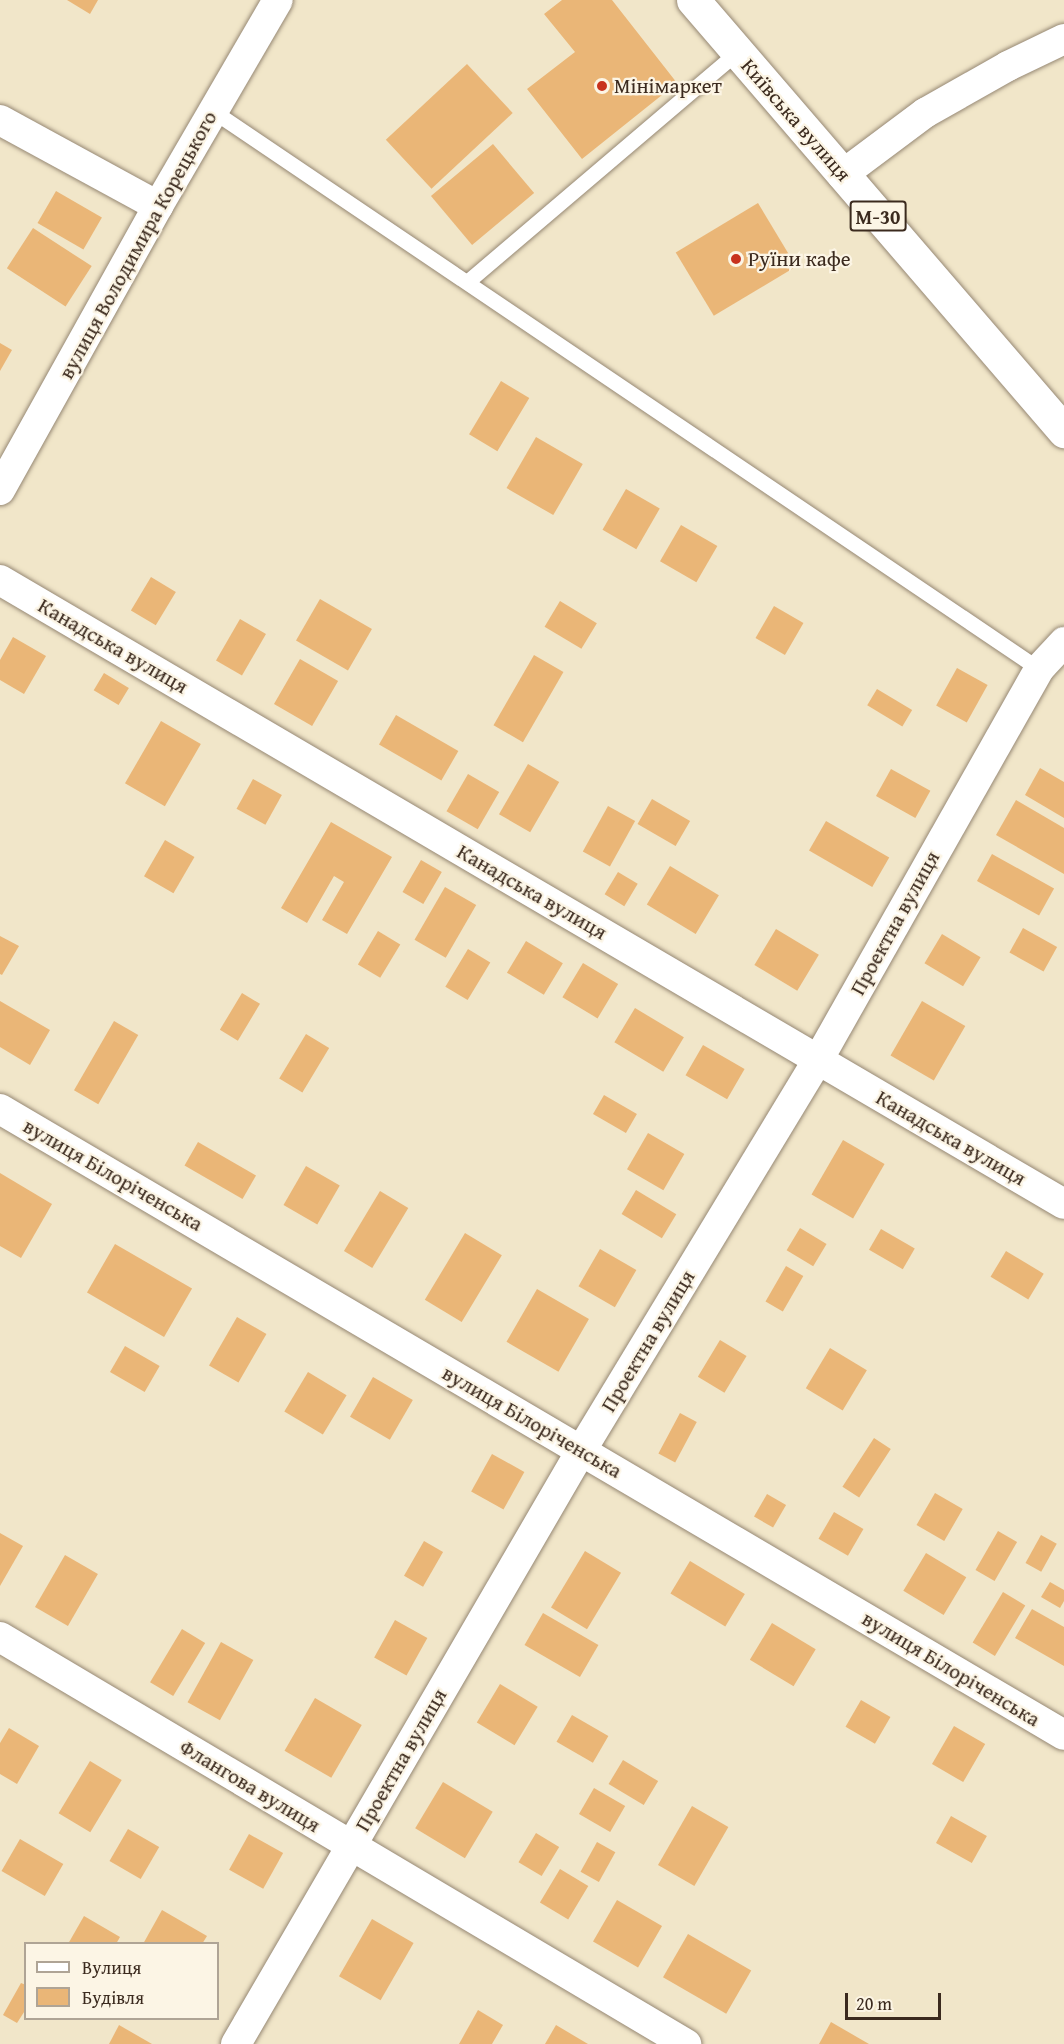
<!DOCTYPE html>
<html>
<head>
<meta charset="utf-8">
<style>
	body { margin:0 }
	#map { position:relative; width:1064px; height:2044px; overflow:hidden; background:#f1e6c9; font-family:"Gentium Book Plus",serif }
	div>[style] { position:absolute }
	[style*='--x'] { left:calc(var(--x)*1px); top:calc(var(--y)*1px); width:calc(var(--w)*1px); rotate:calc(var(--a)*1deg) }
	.building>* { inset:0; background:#eab677; transform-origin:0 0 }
	.roads { filter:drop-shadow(0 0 2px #968874) drop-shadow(0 0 2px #968874) }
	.service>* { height:15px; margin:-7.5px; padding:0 7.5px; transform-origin:7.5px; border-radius:7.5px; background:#fff }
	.minor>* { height:30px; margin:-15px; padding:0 15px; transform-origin:15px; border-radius:15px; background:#fff }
	.trunk>* { height:33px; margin:-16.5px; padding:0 16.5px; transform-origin:16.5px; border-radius:16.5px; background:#fff }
	.dots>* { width:16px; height:16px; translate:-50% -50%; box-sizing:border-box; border:3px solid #fcf5e5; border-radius:50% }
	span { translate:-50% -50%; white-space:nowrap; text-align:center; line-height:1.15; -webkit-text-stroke:4.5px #fcf5e5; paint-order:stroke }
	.shield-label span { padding:2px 4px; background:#fcf5e5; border:2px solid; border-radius:4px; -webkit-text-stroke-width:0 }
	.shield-label { font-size:20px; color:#3b2a1e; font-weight:700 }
	.poi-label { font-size:21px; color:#3b2a1e }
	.left { translate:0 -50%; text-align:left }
	.street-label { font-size:21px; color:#3b2a1e }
	.legend { position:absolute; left:24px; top:1942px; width:195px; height:78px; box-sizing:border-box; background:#fcf5e5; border:2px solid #afa495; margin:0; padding:8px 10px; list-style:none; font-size:18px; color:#3b2a1e }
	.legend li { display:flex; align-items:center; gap:12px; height:30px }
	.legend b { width:30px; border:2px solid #afa495 }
	.scale { position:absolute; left:845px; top:1993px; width:96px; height:27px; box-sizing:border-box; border:3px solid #3b2a1e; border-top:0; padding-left:8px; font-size:18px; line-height:21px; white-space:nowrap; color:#3b2a1e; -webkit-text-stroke:4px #fcf5e5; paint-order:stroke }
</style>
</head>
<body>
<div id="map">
	<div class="building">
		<i style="clip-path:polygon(67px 0,98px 0,90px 14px)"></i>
		<i style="clip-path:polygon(562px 0,612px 0,677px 83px,582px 159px,527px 89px,575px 52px,544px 14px)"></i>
		<i style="left:467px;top:64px;width:67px;height:111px;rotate:47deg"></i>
		<i style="left:493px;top:144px;width:64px;height:81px;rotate:50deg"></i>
		<i style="left:56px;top:191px;width:53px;height:37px;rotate:30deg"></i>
		<i style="left:758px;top:203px;width:74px;height:96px;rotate:59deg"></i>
		<i style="left:33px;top:228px;width:70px;height:48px;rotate:33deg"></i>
		<i style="clip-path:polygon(0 343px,12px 350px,0 371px)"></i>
		<i style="left:501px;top:381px;width:33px;height:62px;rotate:31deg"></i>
		<i style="left:536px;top:437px;width:54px;height:59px;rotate:30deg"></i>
		<i style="left:626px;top:489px;width:39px;height:47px;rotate:30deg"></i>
		<i style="left:681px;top:525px;width:42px;height:42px;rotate:30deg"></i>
		<i style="left:151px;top:577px;width:29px;height:39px;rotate:31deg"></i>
		<i style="left:320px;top:599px;width:60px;height:48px;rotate:30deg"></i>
		<i style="left:560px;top:601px;width:43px;height:30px;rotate:31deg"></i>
		<i style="left:774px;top:606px;width:34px;height:37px;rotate:30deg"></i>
		<i style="left:240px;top:619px;width:30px;height:48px;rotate:30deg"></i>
		<i style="clip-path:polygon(13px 637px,46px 656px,24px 694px,0 680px,0 660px)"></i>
		<i style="left:534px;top:655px;width:34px;height:81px;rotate:30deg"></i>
		<i style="left:300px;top:659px;width:44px;height:52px;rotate:30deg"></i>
		<i style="left:957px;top:668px;width:35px;height:43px;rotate:29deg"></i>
		<i style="left:104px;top:673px;width:29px;height:20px;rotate:31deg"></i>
		<i style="left:877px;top:689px;width:41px;height:19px;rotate:31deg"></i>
		<i style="left:396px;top:715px;width:72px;height:34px;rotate:30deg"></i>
		<i style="left:161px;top:721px;width:46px;height:72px;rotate:30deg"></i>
		<i style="left:528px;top:764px;width:36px;height:58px;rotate:30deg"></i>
		<i style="clip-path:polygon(1040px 768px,1064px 782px,1064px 818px,1025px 795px)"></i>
		<i style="left:891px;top:769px;width:45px;height:31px;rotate:29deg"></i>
		<i style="left:468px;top:774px;width:36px;height:43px;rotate:30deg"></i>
		<i style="left:253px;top:779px;width:33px;height:34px;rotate:29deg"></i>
		<i style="left:652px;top:799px;width:44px;height:29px;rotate:30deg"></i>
		<i style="clip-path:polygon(1016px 800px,1064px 828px,1064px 874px,996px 835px)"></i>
		<i style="left:608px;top:806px;width:31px;height:52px;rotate:29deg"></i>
		<i style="left:826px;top:821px;width:73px;height:34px;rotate:30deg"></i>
		<i style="clip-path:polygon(331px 822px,392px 857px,347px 934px,322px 920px,344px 882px,334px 876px,307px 923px,281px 908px)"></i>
		<i style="left:165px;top:840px;width:34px;height:42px;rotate:30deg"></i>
		<i style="left:992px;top:854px;width:71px;height:31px;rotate:29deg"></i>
		<i style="left:421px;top:860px;width:24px;height:37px;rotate:30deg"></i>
		<i style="left:670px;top:866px;width:57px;height:45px;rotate:31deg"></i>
		<i style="left:618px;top:872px;width:23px;height:26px;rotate:31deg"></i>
		<i style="left:445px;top:887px;width:36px;height:61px;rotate:30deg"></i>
		<i style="left:1023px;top:928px;width:39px;height:28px;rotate:29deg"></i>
		<i style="left:776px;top:929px;width:50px;height:42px;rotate:31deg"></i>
		<i style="left:378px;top:931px;width:26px;height:39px;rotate:31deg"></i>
		<i style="left:942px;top:934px;width:45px;height:34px;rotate:31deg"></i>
		<i style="clip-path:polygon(0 936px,19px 946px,2px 975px,0 974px)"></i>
		<i style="left:526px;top:941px;width:43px;height:37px;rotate:31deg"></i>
		<i style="left:468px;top:949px;width:26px;height:44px;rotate:31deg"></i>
		<i style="left:583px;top:963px;width:41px;height:40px;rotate:31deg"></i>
		<i style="left:242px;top:993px;width:21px;height:43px;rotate:31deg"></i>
		<i style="clip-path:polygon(0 1001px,50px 1030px,30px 1065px,0 1047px)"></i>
		<i style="left:922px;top:1001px;width:50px;height:63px;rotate:30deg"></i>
		<i style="left:635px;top:1008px;width:57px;height:40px;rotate:31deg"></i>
		<i style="left:114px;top:1021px;width:28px;height:80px;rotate:30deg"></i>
		<i style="left:306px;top:1034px;width:27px;height:52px;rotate:31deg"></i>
		<i style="left:703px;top:1045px;width:48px;height:35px;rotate:30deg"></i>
		<i style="left:604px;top:1095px;width:38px;height:22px;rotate:30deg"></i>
		<i style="left:648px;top:1133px;width:42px;height:42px;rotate:30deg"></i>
		<i style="left:843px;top:1140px;width:48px;height:63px;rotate:30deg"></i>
		<i style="left:198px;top:1142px;width:67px;height:27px;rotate:30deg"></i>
		<i style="left:306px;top:1166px;width:39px;height:45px;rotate:30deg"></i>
		<i style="clip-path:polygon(0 1173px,52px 1204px,21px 1258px,0 1246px)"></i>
		<i style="left:636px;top:1190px;width:47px;height:28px;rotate:31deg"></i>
		<i style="left:380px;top:1191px;width:33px;height:70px;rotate:31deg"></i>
		<i style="left:800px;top:1228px;width:31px;height:26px;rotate:31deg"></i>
		<i style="left:881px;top:1229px;width:39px;height:24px;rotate:30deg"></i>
		<i style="left:465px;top:1233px;width:43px;height:78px;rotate:31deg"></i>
		<i style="left:115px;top:1244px;width:89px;height:56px;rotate:30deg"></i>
		<i style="left:600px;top:1249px;width:42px;height:43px;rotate:30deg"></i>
		<i style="left:1006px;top:1251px;width:44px;height:30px;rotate:31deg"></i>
		<i style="left:786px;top:1266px;width:20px;height:41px;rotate:30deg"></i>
		<i style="left:537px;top:1289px;width:60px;height:61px;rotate:30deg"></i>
		<i style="left:237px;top:1317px;width:34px;height:56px;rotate:30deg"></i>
		<i style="left:720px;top:1340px;width:31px;height:43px;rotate:31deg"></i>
		<i style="left:125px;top:1346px;width:40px;height:30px;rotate:30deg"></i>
		<i style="left:830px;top:1348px;width:43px;height:47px;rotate:31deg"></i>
		<i style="left:308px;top:1372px;width:45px;height:46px;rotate:31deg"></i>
		<i style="left:373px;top:1377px;width:46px;height:46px;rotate:30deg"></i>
		<i style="left:680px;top:1413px;width:19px;height:46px;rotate:28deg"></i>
		<i style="left:874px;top:1438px;width:20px;height:58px;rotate:33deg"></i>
		<i style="left:492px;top:1454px;width:37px;height:43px;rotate:29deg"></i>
		<i style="left:935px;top:1493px;width:32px;height:37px;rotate:30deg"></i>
		<i style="left:767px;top:1494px;width:22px;height:26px;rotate:30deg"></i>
		<i style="left:834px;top:1512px;width:34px;height:31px;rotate:30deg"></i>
		<i style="left:998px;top:1531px;width:22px;height:45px;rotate:30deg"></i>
		<i style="clip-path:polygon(0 1533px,23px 1546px,0 1586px)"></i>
		<i style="left:1041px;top:1535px;width:18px;height:32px;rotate:29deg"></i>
		<i style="left:424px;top:1541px;width:22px;height:40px;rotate:30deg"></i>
		<i style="left:585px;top:1551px;width:42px;height:66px;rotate:31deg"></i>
		<i style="left:926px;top:1553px;width:47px;height:44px;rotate:31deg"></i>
		<i style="left:65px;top:1555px;width:38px;height:60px;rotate:30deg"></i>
		<i style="left:690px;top:1561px;width:64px;height:38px;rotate:31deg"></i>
		<i style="clip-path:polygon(1050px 1582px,1064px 1590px,1064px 1601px,1060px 1608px,1041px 1597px)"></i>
		<i style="left:1003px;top:1592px;width:26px;height:59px;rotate:31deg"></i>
		<i style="clip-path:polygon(1032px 1609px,1064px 1627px,1064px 1666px,1015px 1638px)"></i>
		<i style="left:543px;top:1613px;width:64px;height:37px;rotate:30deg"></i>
		<i style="left:395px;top:1620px;width:37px;height:43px;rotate:29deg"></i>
		<i style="left:772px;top:1623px;width:51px;height:43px;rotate:31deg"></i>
		<i style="left:182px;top:1629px;width:27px;height:62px;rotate:31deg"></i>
		<i style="left:221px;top:1642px;width:37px;height:69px;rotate:29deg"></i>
		<i style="left:500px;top:1684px;width:44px;height:45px;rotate:31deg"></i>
		<i style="left:315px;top:1698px;width:54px;height:61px;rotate:30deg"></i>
		<i style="left:861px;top:1700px;width:34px;height:31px;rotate:30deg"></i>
		<i style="left:572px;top:1715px;width:42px;height:31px;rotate:30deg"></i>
		<i style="left:954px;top:1726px;width:36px;height:44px;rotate:30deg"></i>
		<i style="clip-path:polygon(9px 1728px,39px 1746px,17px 1784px,0 1774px,0 1743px)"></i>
		<i style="left:623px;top:1760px;width:41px;height:28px;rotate:31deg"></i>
		<i style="left:90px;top:1761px;width:37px;height:61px;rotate:31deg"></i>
		<i style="left:443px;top:1782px;width:58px;height:54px;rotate:31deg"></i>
		<i style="left:594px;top:1788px;width:36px;height:30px;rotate:30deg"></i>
		<i style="left:692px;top:1806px;width:42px;height:68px;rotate:30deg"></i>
		<i style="left:951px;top:1816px;width:41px;height:31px;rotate:29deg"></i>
		<i style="left:128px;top:1829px;width:36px;height:37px;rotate:30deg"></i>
		<i style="left:536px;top:1833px;width:27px;height:34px;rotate:31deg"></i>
		<i style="left:249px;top:1834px;width:39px;height:41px;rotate:29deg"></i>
		<i style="left:20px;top:1839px;width:50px;height:37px;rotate:30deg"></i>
		<i style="left:597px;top:1842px;width:21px;height:34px;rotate:29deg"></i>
		<i style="left:560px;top:1869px;width:33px;height:39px;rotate:31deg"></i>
		<i style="left:617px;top:1900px;width:52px;height:48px;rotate:30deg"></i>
		<i style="clip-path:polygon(162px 1910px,207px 1936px,202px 1944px,143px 1944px)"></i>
		<i style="clip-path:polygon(84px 1916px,120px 1937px,116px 1944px,68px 1944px)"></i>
		<i style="left:372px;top:1919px;width:48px;height:66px;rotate:30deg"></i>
		<i style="left:688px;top:1934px;width:73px;height:50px;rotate:30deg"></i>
		<i style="clip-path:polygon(21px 1983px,26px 1985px,26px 2009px,17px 2023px,3px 2015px)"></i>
		<i style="clip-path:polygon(478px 2010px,503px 2025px,492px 2044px,459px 2044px)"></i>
		<i style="clip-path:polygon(831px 2022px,869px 2044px,819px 2044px)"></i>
		<i style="clip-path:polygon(119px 2025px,152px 2044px,109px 2044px)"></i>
		<i style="clip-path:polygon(556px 2025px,588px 2044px,545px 2044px)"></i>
	</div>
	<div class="roads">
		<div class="service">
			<i style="--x:213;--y:111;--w:997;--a:34.04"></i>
			<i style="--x:467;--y:282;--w:355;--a:-40.4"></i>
		</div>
		<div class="minor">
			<i style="--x:0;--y:120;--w:180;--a:28.6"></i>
			<i style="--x:842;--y:175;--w:104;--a:-36.8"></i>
			<i style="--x:925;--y:113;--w:95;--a:-29.5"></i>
			<i style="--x:1008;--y:66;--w:62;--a:-25.7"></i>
			<i style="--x:0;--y:490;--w:325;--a:-60.9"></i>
			<i style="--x:158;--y:206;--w:238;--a:-59.8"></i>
			<i style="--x:0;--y:580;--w:1233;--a:30.39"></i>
			<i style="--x:0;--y:1109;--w:1234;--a:30.47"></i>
			<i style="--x:0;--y:1637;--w:798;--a:30.68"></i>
			<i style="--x:236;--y:2044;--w:686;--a:-59.81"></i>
			<i style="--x:581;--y:1451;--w:457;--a:-58.8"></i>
			<i style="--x:818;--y:1060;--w:449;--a:-60.5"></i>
			<i style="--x:1039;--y:669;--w:37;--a:-47"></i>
		</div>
		<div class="trunk">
			<i style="--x:693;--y:0;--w:569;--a:49.28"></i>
		</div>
	</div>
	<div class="dots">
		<i style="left:602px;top:86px;background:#c8321e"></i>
		<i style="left:736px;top:259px;background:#c8321e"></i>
	</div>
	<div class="shield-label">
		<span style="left:878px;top:216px">М-30</span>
	</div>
	<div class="poi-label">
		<span class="left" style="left:614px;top:86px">Мінімаркет</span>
		<span class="left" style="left:748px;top:259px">Руїни кафе</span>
	</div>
	<div class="street-label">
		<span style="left:796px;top:120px;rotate:49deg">Київська вулиця</span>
		<span style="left:138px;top:245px;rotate:-61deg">вулиця Володимира Корецького</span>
		<span style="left:113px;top:646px;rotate:30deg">Канадська вулиця</span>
		<span style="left:532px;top:892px;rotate:30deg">Канадська вулиця</span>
		<span style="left:895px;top:923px;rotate:-61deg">Проектна вулиця</span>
		<span style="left:951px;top:1138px;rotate:30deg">Канадська вулиця</span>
		<span style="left:113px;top:1175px;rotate:30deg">вулиця Білоріченська</span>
		<span style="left:648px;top:1341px;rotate:-59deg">Проектна вулиця</span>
		<span style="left:532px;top:1422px;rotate:30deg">вулиця Білоріченська</span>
		<span style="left:951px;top:1669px;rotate:31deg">вулиця Білоріченська</span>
		<span style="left:401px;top:1760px;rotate:-60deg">Проектна вулиця</span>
		<span style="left:250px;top:1786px;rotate:31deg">Флангова вулиця</span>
	</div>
	<ul class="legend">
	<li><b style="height:8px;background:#fff"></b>Вулиця</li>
	<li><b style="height:16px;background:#eab677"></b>Будівля</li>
	</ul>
	<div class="scale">20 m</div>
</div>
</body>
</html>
